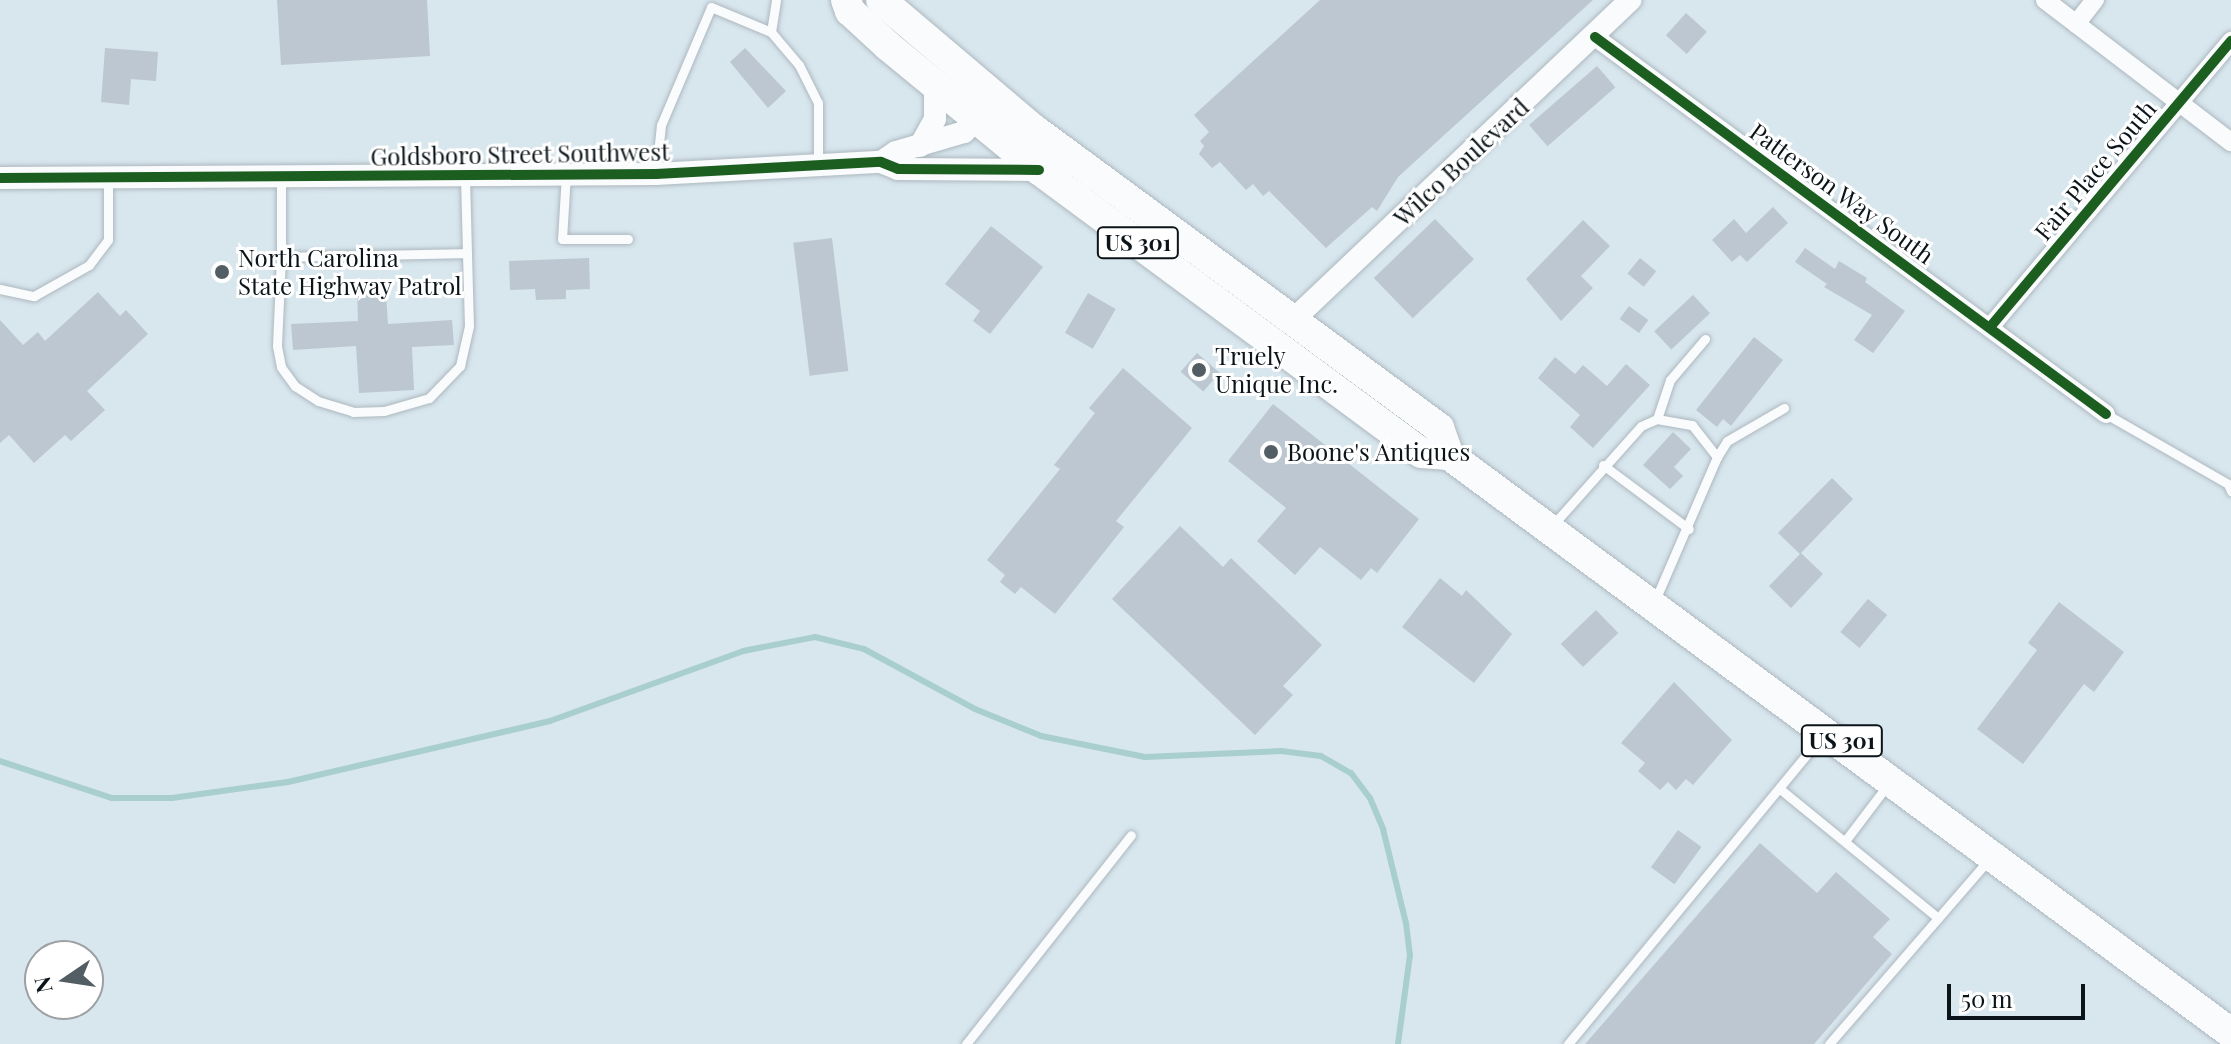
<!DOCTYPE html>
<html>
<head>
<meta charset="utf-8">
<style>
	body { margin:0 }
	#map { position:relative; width:2231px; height:1044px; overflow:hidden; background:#d8e6ee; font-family:"Playfair Display",serif }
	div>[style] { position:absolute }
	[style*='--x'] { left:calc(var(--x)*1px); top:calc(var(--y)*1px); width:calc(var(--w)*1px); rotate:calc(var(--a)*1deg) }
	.stream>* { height:6px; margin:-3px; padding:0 3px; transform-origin:3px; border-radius:3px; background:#a8cecd }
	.building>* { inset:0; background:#bdc7d1; transform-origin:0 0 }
	.roads { filter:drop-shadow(0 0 2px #adb8be) drop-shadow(0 0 2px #adb8be) }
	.service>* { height:9px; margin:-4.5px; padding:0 4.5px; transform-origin:4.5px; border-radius:4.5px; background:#f9fbfc }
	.minor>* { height:18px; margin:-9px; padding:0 9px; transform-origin:9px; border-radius:9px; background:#f9fbfc }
	.tertiary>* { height:22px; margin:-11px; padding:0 11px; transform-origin:11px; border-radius:11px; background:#f9fbfc }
	.trunk>* { height:30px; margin:-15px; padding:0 15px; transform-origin:15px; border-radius:15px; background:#f9fbfc }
	.cycleway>* { height:10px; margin:-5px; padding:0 5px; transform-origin:5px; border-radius:5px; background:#1b5e20 }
	.dots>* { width:22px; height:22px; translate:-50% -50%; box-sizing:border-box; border:4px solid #fff; border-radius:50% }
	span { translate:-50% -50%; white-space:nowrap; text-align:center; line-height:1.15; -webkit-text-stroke:6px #fff; paint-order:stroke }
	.shield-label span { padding:2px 6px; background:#fff; border:2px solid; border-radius:6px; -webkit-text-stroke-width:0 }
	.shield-label { font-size:22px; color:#0b1419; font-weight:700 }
	.street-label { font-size:24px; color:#0b1419 }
	.poi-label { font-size:24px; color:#0b1419 }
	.left { translate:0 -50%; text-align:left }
	.north { position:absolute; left:24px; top:940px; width:80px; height:80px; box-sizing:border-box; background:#fff; border:2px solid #9da1a3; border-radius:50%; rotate:257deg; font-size:22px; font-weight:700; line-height:32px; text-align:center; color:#0b1419 }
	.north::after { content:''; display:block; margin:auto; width:28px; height:36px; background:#535e64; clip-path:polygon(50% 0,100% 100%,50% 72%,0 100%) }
	.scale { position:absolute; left:1947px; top:984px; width:138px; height:36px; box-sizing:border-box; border:4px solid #0b1419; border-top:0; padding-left:10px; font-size:24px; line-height:28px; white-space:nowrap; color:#0b1419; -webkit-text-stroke:6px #fff; paint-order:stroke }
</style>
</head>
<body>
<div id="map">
	<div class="stream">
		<i style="--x:0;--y:761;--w:118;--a:18.3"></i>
		<i style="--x:112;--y:798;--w:60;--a:0"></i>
		<i style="--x:172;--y:798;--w:117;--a:-7.9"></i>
		<i style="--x:288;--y:782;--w:269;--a:-13.1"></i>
		<i style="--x:550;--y:721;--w:205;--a:-19.9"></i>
		<i style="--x:743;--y:651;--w:73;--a:-11"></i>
		<i style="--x:815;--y:637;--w:50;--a:13.8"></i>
		<i style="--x:864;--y:649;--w:126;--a:28.4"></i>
		<i style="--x:975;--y:709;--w:71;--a:22.2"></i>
		<i style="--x:1041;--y:736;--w:106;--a:11.4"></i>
		<i style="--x:1145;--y:757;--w:136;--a:-2.5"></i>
		<i style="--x:1281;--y:751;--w:40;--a:7.1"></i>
		<i style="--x:1321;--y:756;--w:34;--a:30"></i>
		<i style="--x:1351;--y:773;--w:31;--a:53"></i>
		<i style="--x:1370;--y:798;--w:34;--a:67"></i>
		<i style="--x:1383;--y:829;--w:97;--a:76.3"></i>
		<i style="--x:1406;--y:923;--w:32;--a:83"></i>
		<i style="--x:1410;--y:955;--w:90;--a:97.7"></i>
	</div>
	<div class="building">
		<i style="clip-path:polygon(277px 0,427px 0,430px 56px,281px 65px)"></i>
		<i style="clip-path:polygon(1320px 0,1593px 0,1398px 177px,1377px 211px,1372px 207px,1326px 248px,1269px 191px,1263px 196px,1253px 184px,1246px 190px,1220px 162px,1212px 168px,1199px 154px,1204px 146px,1200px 141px,1209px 132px,1194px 115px)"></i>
		<i style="left:1686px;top:13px;width:28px;height:30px;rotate:42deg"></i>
		<i style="clip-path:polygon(105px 48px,158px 52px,156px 81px,131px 79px,129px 105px,101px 102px)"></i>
		<i style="clip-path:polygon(745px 48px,786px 91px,768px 108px,730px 62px)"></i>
		<i style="left:1597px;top:66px;width:28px;height:90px;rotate:49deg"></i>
		<i style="clip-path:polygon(1773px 207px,1788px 223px,1747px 262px,1740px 255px,1732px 262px,1712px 240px,1734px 219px,1746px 233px)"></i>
		<i style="left:1435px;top:219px;width:56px;height:85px;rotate:46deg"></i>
		<i style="clip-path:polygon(1583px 220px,1610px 246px,1581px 276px,1593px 288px,1561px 321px,1526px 279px)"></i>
		<i style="clip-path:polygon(991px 226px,1043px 267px,990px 334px,973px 321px,980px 311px,945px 284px)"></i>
		<i style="left:832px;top:238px;width:134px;height:39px;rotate:83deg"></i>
		<i style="clip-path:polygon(1805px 248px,1835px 269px,1839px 261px,1867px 278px,1865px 282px,1905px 311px,1873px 353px,1854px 340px,1872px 315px,1824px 287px,1827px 284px,1795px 262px)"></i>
		<i style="clip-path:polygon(589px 258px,590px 289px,566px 290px,566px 299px,536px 300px,535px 289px,510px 290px,509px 261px)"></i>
		<i style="left:1640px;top:258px;width:21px;height:20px;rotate:39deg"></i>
		<i style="clip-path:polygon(385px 281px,388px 324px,452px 320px,454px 345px,412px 347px,414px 390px,359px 393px,356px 346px,293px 350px,291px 324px,358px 321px,357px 290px,365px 290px,365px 282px)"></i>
		<i style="clip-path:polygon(98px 292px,120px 316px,126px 310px,148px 334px,87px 391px,105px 410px,71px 441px,65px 435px,34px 463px,9px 435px,0 443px,0 320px,23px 345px,38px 332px,45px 341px)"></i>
		<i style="left:1088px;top:293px;width:32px;height:46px;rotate:30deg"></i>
		<i style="left:1693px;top:295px;width:25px;height:53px;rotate:47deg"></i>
		<i style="left:1629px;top:306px;width:24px;height:16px;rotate:36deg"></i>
		<i style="clip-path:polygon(1754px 337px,1783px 360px,1731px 426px,1723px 419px,1717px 427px,1696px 410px)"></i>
		<i style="left:1197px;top:353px;width:30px;height:25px;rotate:41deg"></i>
		<i style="clip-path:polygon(1555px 357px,1575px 374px,1583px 365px,1607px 386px,1626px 364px,1650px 385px,1593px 448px,1570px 427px,1580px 415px,1538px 378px)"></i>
		<i style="clip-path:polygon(1123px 368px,1192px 428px,1116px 521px,1124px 527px,1055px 614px,1021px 587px,1015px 594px,1000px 582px,1005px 575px,987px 560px,1060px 469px,1054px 465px,1095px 413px,1089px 408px)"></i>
		<i style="clip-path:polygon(1273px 404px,1419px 519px,1377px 573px,1371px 568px,1361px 580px,1320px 547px,1295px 575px,1257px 541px,1286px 508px,1228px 461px)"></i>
		<i style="clip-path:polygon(1673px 432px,1691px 449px,1674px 467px,1683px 476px,1670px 489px,1643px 465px)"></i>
		<i style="clip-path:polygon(1832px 478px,1853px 499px,1801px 553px,1823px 574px,1791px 608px,1769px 586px,1800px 554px,1778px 533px)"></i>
		<i style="clip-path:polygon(1180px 526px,1223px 567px,1231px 558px,1322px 645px,1283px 686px,1293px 695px,1255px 735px,1112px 599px)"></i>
		<i style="clip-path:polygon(1440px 578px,1462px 596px,1466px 590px,1512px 634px,1474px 683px,1402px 627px)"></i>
		<i style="left:1868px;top:599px;width:25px;height:43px;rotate:40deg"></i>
		<i style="clip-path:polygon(2059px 602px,2124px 652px,2094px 692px,2084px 684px,2023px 764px,1977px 729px,2037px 650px,2028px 643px)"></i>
		<i style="left:1596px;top:610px;width:32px;height:49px;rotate:46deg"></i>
		<i style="clip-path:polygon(1674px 682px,1732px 740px,1693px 785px,1686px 779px,1676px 790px,1668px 782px,1660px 790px,1638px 771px,1645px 763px,1621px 743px)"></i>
		<i style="left:1678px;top:830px;width:29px;height:46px;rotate:36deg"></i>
		<i style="clip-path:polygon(1760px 843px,1817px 893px,1836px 872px,1890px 919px,1873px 937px,1892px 954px,1814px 1044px,1585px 1044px)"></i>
	</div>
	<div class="roads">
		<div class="service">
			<i style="--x:771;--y:32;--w:32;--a:-81"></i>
			<i style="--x:656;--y:173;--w:48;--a:-84.1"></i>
			<i style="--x:661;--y:125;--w:128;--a:-67"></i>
			<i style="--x:711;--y:7;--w:65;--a:22.6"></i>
			<i style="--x:771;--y:32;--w:43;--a:49.7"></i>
			<i style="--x:799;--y:65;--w:42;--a:63.4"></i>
			<i style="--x:818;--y:103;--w:61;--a:90"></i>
			<i style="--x:566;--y:174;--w:65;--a:93.5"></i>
			<i style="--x:562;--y:239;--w:66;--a:0"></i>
			<i style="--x:281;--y:176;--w:81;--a:90"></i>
			<i style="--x:281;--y:257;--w:186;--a:-1.2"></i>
			<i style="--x:467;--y:253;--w:78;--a:-91.5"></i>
			<i style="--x:281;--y:257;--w:89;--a:92.6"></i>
			<i style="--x:277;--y:346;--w:21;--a:79"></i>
			<i style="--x:281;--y:367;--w:24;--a:54"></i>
			<i style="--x:295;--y:386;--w:27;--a:33"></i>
			<i style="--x:318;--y:401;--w:37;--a:17"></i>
			<i style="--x:353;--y:412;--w:31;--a:-2"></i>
			<i style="--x:384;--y:411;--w:47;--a:-16.1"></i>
			<i style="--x:429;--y:398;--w:45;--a:-45.9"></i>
			<i style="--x:460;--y:366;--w:41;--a:-77.3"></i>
			<i style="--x:469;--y:326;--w:73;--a:-91.6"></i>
			<i style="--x:0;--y:289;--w:35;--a:12"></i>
			<i style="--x:34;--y:296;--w:63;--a:-29.4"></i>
			<i style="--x:89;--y:265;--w:31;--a:-53"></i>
			<i style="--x:108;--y:240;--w:62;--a:-90"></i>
			<i style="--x:2106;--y:414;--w:141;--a:29.8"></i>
			<i style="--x:2228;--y:484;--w:8;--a:67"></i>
			<i style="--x:1657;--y:419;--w:41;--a:-71.6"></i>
			<i style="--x:1670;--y:380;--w:54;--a:-49.5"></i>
			<i style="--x:1717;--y:457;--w:19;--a:-58"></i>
			<i style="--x:1727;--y:441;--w:66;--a:-30.1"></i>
			<i style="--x:1603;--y:465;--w:107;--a:36.7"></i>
			<i style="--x:1551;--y:527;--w:135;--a:-48.3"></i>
			<i style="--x:1641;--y:426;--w:17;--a:-24"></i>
			<i style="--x:1657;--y:419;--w:36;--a:10"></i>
			<i style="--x:1692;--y:425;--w:41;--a:52"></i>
			<i style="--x:1717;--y:457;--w:156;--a:113.4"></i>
			<i style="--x:1780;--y:789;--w:204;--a:39.2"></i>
			<i style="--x:1845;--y:841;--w:73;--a:-52.8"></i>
			<i style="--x:966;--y:1044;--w:266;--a:-51.7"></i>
			<i style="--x:1568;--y:1044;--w:401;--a:-50.5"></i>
			<i style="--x:1829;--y:1044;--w:245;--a:-49.1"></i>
		</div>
		<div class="minor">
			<i style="--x:2045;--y:0;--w:234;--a:37.4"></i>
			<i style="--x:2076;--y:24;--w:31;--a:-52"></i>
			<i style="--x:1595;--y:37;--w:635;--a:36.42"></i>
			<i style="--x:1991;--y:326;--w:373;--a:-49.9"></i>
		</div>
		<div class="tertiary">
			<i style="--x:920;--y:146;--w:31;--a:-61"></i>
			<i style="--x:935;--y:119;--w:31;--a:-90"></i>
			<i style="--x:881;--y:162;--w:18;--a:-34"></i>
			<i style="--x:896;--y:152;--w:71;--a:-16.4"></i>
			<i style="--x:964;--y:132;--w:33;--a:-46"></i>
			<i style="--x:0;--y:178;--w:656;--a:-0.35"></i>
			<i style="--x:656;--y:174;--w:225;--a:-3.1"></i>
			<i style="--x:881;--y:162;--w:18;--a:22"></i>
			<i style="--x:898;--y:169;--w:141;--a:0.4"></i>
			<i style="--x:1291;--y:322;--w:468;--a:-43.5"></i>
		</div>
		<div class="trunk">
			<i style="--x:846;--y:0;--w:12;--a:70"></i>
			<i style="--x:850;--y:11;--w:52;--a:42.6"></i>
			<i style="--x:888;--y:46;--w:195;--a:39.4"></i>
			<i style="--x:1039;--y:170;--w:475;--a:36.5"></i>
			<i style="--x:1421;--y:453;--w:28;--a:4"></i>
			<i style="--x:1449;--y:455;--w:972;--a:36.47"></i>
			<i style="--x:881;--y:0;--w:198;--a:40.3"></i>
			<i style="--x:1032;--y:128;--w:506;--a:36.39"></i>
			<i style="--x:1439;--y:428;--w:29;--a:70"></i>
		</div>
	</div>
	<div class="cycleway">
		<i style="--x:1595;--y:37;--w:635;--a:36.42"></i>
		<i style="--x:0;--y:178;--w:656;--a:-0.35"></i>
		<i style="--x:656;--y:174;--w:225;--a:-3.1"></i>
		<i style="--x:881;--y:162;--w:18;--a:22"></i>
		<i style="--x:898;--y:169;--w:141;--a:0.4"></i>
		<i style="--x:1991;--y:326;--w:373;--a:-49.9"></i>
	</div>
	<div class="dots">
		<i style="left:222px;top:272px;background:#535e64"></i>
		<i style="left:1199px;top:370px;background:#535e64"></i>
		<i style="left:1271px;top:452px;background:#535e64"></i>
	</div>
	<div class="shield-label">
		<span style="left:1138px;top:243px">US 301</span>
		<span style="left:1842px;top:741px">US 301</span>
	</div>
	<div class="street-label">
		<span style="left:520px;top:154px;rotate:-1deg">Goldsboro Street Southwest</span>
		<span style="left:1461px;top:162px;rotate:-43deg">Wilco Boulevard</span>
		<span style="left:2095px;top:170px;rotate:-50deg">Fair Place South</span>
		<span style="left:1842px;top:193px;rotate:36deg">Patterson Way South</span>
	</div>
	<div class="poi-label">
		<span class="left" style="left:238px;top:272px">North Carolina<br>State Highway Patrol</span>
		<span class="left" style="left:1215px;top:370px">Truely<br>Unique Inc.</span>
		<span class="left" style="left:1287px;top:452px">Boone's Antiques</span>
	</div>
	<div class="north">N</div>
	<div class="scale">50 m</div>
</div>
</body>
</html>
